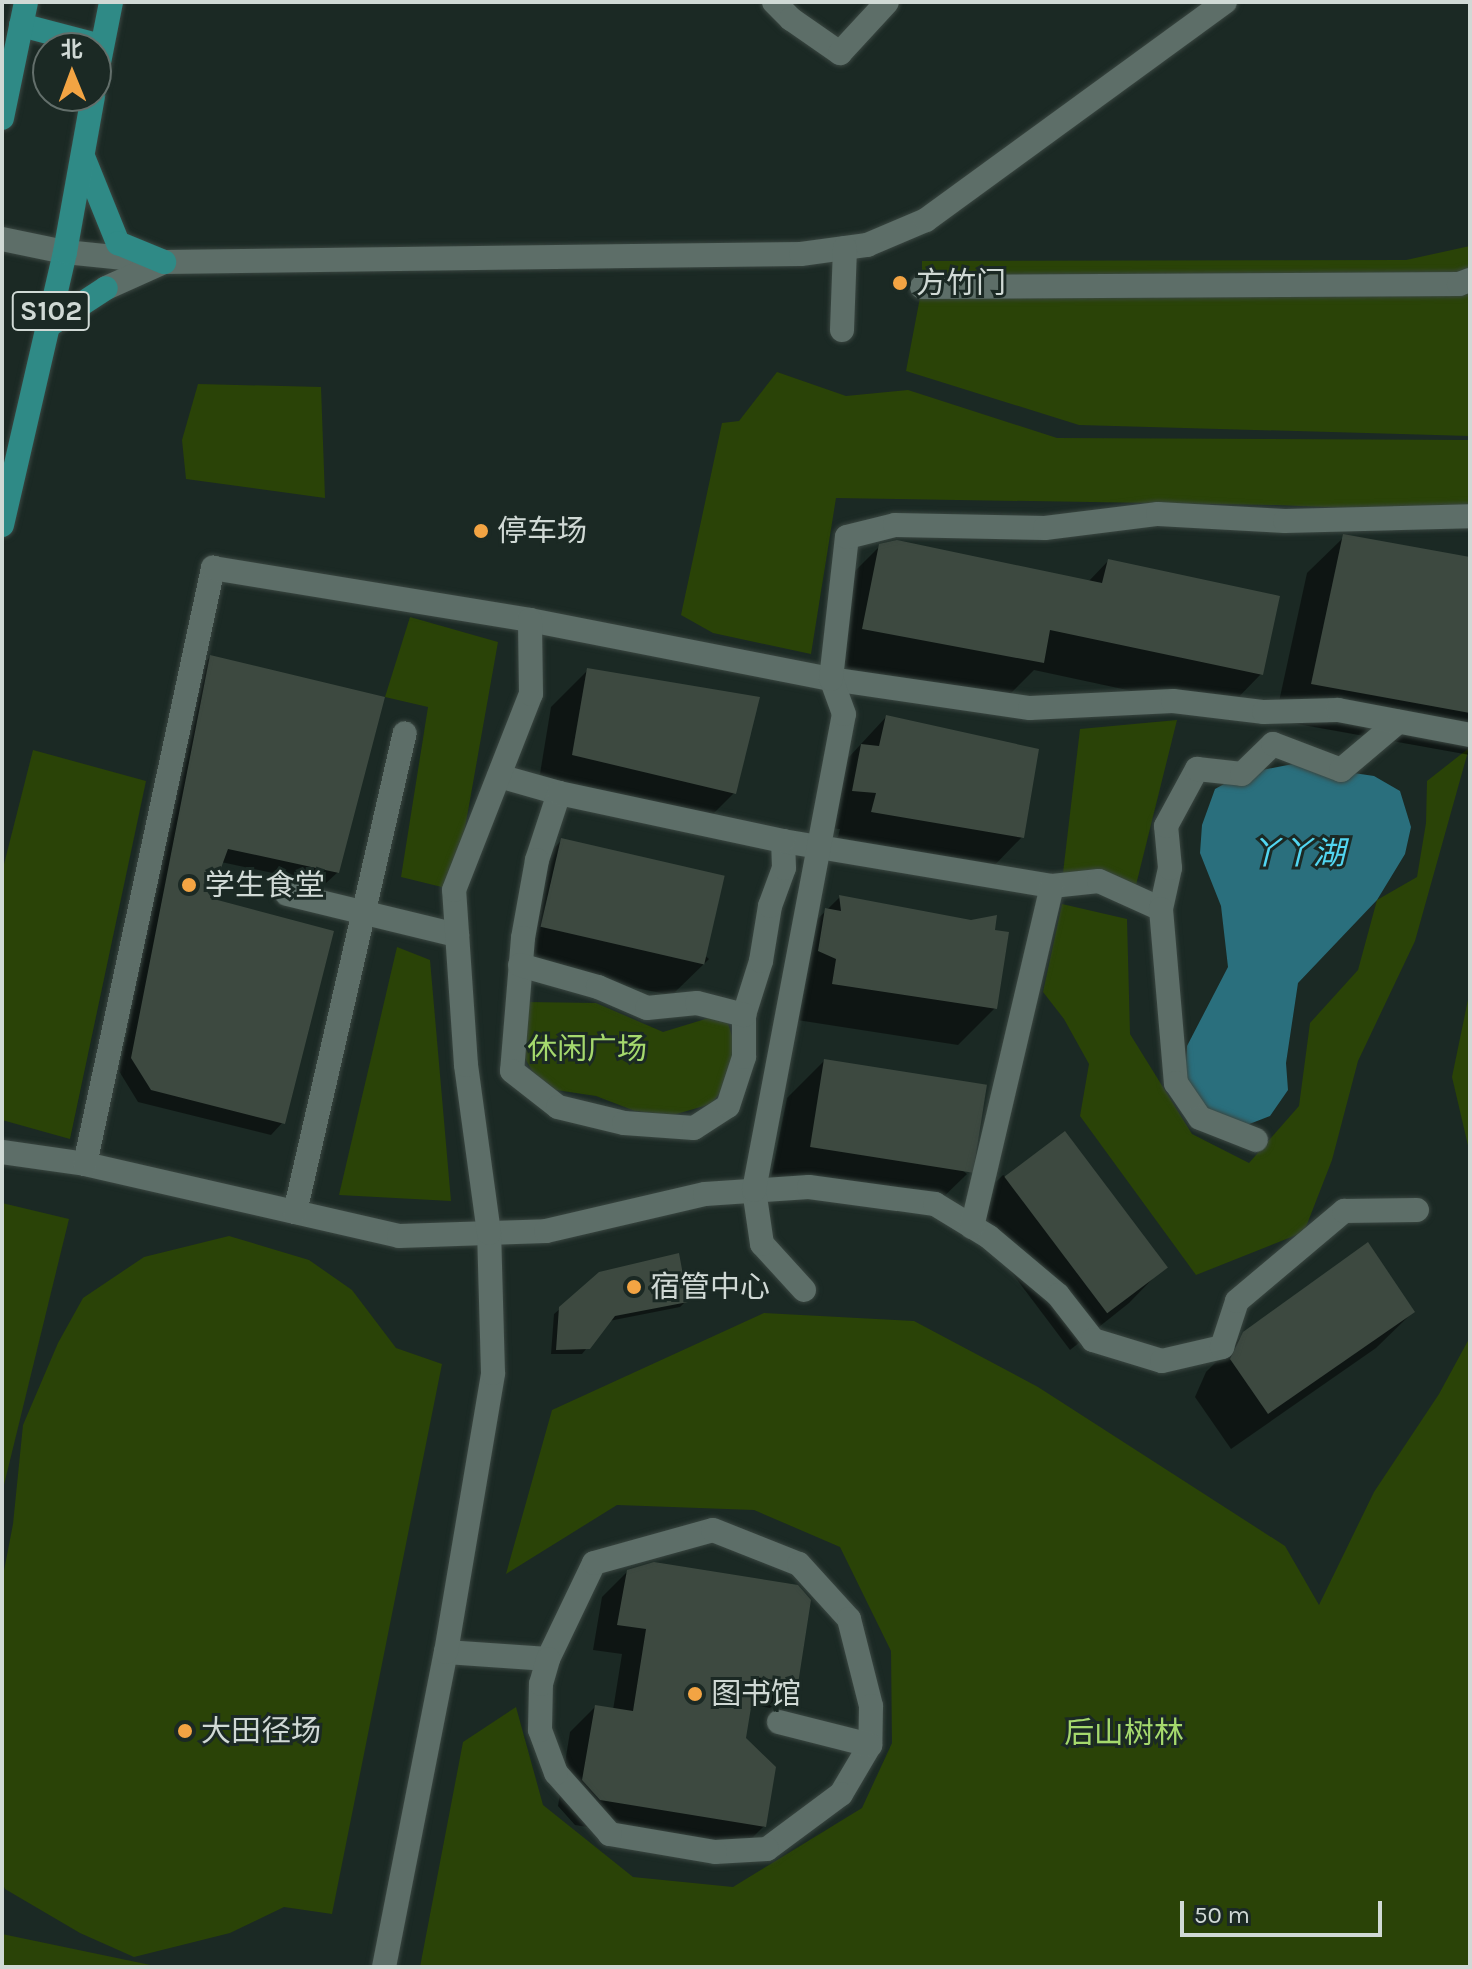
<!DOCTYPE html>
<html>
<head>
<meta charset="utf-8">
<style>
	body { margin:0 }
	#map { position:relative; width:1472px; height:1969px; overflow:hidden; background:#1b2924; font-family:Karla,"Noto Sans SC",sans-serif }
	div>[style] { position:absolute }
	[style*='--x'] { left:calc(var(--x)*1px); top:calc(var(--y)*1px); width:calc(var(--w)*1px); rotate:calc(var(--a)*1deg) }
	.green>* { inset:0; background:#2a4307 }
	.water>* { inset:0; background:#2a6f7d }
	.shadow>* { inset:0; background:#0007 }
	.building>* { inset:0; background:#3d4940; transform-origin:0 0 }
	.roads { filter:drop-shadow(0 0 2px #3a4641) drop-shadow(0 0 2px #3a4641) }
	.minor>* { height:24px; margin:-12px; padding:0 12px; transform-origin:12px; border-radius:12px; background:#5d6e68 }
	.major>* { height:24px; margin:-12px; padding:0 12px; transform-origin:12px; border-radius:12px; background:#2f8a86 }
	.dots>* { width:22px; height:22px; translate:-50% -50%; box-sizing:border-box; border:4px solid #1b2924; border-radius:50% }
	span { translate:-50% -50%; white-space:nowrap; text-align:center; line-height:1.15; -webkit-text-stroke:6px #1b2924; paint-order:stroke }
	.shield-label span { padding:2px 6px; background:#1b2924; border:2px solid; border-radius:6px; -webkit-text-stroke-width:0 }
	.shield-label { font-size:28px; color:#d0d9d5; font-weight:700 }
	.poi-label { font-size:30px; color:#d0d9d5 }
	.left { translate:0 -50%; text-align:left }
	.park-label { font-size:30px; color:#a5d96d }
	.water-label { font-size:32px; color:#52d6f1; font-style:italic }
	.frame { position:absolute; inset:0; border:4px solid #d0d9d5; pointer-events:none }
	.north { position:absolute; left:32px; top:32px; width:80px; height:80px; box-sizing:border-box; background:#1b2924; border:2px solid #636f6b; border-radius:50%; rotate:359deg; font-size:22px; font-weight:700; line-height:32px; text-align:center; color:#d0d9d5 }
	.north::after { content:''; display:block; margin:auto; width:28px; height:36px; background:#f3a443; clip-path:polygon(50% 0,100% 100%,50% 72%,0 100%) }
	.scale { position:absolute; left:1180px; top:1901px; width:202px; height:36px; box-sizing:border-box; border:4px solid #d0d9d5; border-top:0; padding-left:10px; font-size:24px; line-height:28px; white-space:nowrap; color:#d0d9d5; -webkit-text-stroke:6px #1b2924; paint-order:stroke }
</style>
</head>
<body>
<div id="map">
	<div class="green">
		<i style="clip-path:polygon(1470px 246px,1470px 436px,1079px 425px,906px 371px,922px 287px,922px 261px,1406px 260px)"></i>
		<i style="clip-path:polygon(777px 372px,846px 396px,908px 390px,1057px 438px,1470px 440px,1470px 513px,1276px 505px,836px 498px,811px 654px,713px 633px,681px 615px,722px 423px,739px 421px)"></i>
		<i style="clip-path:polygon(198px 384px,321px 387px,325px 498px,186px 479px,182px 440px)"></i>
		<i style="clip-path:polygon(410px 617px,498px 642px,454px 890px,401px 877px,428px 707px,385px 697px)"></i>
		<i style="clip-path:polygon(1177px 720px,1135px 889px,1063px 873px,1080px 729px)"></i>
		<i style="clip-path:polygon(1469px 748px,1415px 941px,1358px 1061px,1332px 1160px,1304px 1232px,1196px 1275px,1080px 1116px,1089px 1064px,1064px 1019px,1043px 992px,1062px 904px,1127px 919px,1130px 1034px,1192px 1134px,1249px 1163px,1299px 1106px,1310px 1023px,1358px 970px,1377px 900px,1417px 877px,1426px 823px,1427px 781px)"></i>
		<i style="clip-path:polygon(33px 750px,146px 781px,70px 1139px,2px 1120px,2px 872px)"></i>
		<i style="clip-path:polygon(397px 947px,430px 960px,451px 1201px,339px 1195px)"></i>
		<i style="clip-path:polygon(1470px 990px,1470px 1154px,1452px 1077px)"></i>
		<i style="clip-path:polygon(526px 1002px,596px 1003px,663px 1032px,725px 1013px,734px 1043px,734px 1076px,711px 1104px,673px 1115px,635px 1111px,596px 1096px,556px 1090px,533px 1072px,519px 1048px)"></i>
		<i style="clip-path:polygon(2px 1203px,69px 1219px,2px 1493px)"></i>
		<i style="clip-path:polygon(229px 1236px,309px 1260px,352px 1290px,396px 1348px,442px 1364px,332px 1914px,284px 1907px,230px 1933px,134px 1957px,80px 1933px,5px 1889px,2px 1882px,2px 1581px,13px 1524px,23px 1425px,58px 1343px,83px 1298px,144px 1257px)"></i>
		<i style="clip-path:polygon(764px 1313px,914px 1321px,1038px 1387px,1285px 1546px,1319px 1605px,1374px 1492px,1439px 1394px,1470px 1337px,1470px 1967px,420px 1967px,463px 1742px,516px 1707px,543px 1805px,633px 1877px,733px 1887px,862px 1808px,892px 1743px,891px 1651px,840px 1547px,754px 1510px,617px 1505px,506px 1574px,552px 1410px)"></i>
		<i style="clip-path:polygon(2px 1934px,160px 1967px,2px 1967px)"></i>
	</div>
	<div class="water">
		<i style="clip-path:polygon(1293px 764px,1374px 776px,1400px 791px,1411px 827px,1405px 854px,1377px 900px,1298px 983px,1286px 1063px,1288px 1090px,1270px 1116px,1239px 1128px,1210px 1115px,1185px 1078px,1187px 1046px,1228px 967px,1221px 906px,1200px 853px,1202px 825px,1215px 789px,1242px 774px)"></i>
	</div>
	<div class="shadow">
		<i style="clip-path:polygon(1344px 537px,1470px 560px,1470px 755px,1275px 720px,1307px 573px)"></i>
		<i style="clip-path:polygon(880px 546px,1088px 582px,1108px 561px,1261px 674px,1225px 711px,1034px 670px,1005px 699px,826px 666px,843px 583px)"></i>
		<i style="clip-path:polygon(210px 657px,338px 872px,325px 884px,221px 862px,207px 899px,283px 1122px,271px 1135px,138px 1102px,119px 1071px,198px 670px)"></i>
		<i style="clip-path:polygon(588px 670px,734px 793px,697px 830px,537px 792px,551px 707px)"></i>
		<i style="clip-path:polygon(886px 717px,1022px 837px,986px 874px,835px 848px,840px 829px,816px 827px,825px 783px)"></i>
		<i style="clip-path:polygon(562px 840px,709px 959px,672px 995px,508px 964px,525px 877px)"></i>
		<i style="clip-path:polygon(840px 897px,971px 922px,995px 1008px,958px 1045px,797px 1020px,789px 947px)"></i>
		<i style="clip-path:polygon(824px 1061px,967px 1174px,930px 1210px,770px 1182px,787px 1098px)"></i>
		<i style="clip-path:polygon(1003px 1175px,1165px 1266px,1129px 1303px,1070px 1350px,966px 1212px)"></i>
		<i style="clip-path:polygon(686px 1301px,680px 1307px,609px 1321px,582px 1354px,551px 1354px,554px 1314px,561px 1308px)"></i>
		<i style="clip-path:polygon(1413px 1312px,1376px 1348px,1231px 1449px,1195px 1397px,1206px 1372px,1244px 1334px)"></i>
		<i style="clip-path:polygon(628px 1571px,796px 1683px,770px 1708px,749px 1704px,744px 1739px,764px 1826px,739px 1851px,575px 1825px,558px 1806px,570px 1732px,595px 1707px,613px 1710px,622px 1654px,593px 1650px,602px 1597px)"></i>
	</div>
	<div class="building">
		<i style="clip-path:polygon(1343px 534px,1470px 557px,1470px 713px,1311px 684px)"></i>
		<i style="clip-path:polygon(897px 540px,1102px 583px,1108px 559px,1280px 596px,1263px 675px,1050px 630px,1044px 663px,862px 629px,879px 544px)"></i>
		<i style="clip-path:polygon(210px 655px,385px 697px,339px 873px,228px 849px,210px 898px,334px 931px,285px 1124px,151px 1090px,131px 1058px)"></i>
		<i style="clip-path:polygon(587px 668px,760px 697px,736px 794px,572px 755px)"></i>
		<i style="clip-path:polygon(886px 715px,1039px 749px,1024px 838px,871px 812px,876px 793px,852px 791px,861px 744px,879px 746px)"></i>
		<i style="left:561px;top:838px;width:168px;height:91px;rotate:13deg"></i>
		<i style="clip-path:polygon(839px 895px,971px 920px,997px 915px,995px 930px,1009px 932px,997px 1009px,832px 984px,836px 959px,818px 951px,825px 908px,841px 911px)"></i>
		<i style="left:824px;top:1059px;width:165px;height:89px;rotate:9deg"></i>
		<i style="left:1065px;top:1131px;width:171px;height:76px;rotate:53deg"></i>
		<i style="clip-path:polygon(1368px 1242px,1415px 1312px,1268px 1414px,1230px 1359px,1243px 1332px)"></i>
		<i style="clip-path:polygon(679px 1253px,688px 1302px,615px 1316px,590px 1349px,556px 1350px,559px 1307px,599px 1272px)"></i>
		<i style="clip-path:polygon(654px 1562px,798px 1585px,811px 1600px,798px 1684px,756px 1677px,746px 1738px,776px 1767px,766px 1827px,600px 1800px,582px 1780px,595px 1705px,633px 1711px,646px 1629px,617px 1625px,627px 1570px)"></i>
	</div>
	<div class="roads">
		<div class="minor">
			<i style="--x:774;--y:2;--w:24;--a:45"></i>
			<i style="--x:791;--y:19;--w:60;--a:34.8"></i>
			<i style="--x:840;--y:53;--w:69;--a:-47.3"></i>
			<i style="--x:2;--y:239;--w:64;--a:11.7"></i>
			<i style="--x:65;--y:252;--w:89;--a:5.8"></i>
			<i style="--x:922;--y:287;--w:537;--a:-0.32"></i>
			<i style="--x:1459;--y:284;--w:12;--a:-20"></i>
			<i style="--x:106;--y:288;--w:64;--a:-24.1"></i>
			<i style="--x:164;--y:262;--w:637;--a:-0.72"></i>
			<i style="--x:801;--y:254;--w:67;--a:-7.8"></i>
			<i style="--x:867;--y:245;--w:64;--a:-23"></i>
			<i style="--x:926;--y:220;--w:370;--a:-36.1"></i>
			<i style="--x:842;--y:330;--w:82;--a:-87.9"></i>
			<i style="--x:499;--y:776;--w:62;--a:15.8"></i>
			<i style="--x:559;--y:793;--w:71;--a:108.2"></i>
			<i style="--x:537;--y:860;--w:79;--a:100.2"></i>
			<i style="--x:523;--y:938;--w:133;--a:94.7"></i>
			<i style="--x:512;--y:1071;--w:58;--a:38"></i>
			<i style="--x:558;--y:1107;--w:68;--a:13.6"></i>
			<i style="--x:624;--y:1123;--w:70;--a:4.1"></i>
			<i style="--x:694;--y:1128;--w:40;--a:-32.9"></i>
			<i style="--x:728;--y:1106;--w:52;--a:-71.9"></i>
			<i style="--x:744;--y:1057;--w:42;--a:-90"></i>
			<i style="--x:744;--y:1015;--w:57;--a:-72.5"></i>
			<i style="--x:761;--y:961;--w:56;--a:-80.7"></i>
			<i style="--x:770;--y:906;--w:40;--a:-69.8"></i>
			<i style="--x:784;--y:868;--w:27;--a:-92"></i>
			<i style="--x:783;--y:841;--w:273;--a:9.5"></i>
			<i style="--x:1052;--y:886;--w:47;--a:-6.1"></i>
			<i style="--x:1099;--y:881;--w:68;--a:24.3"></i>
			<i style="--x:1161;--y:909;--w:42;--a:-77.6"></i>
			<i style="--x:1170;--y:868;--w:42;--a:-95.4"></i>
			<i style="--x:1166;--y:826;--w:65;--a:-61.5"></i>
			<i style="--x:1197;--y:769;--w:45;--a:6.3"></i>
			<i style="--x:1242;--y:774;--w:43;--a:-44.1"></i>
			<i style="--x:1273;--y:744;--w:73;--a:20.9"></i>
			<i style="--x:1341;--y:770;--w:75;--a:-40.1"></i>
			<i style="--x:559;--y:793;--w:229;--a:12.1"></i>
			<i style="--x:287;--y:894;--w:175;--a:13.6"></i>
			<i style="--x:1161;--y:909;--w:175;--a:85.1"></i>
			<i style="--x:1176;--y:1083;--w:42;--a:55.6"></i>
			<i style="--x:1200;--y:1118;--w:60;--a:21.4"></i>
			<i style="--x:520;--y:965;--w:81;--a:15.8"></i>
			<i style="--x:598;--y:987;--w:53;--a:23.2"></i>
			<i style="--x:647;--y:1008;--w:50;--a:-5.7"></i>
			<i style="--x:697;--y:1003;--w:49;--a:14.3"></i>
			<i style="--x:2;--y:1152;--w:84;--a:8.2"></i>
			<i style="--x:85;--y:1164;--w:322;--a:12.9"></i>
			<i style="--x:399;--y:1236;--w:147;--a:-1.9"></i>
			<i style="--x:546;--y:1231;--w:163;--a:-13.1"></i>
			<i style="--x:705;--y:1194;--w:104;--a:-3.9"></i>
			<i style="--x:809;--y:1187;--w:127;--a:7.7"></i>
			<i style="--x:935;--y:1204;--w:63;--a:31.4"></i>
			<i style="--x:989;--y:1237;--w:90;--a:40"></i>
			<i style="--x:1058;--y:1295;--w:57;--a:52.1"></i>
			<i style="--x:1093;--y:1340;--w:72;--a:16.9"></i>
			<i style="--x:1162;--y:1361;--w:62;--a:-13.1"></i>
			<i style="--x:1222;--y:1347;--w:48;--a:-71.9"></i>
			<i style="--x:1237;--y:1301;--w:140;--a:-40.1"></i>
			<i style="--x:1344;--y:1211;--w:73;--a:-0.8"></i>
			<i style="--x:85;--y:1164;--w:610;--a:-77.88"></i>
			<i style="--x:213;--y:568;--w:321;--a:9.3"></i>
			<i style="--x:530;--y:620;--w:307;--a:11.1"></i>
			<i style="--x:831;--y:679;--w:201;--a:8.3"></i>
			<i style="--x:1030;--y:708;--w:143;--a:-2.8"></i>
			<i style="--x:1173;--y:701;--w:92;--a:6.9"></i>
			<i style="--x:1264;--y:712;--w:74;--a:-1.5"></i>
			<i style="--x:1338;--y:710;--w:134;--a:10.7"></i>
			<i style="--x:295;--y:1212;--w:491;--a:-77.1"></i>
			<i style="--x:972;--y:1227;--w:350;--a:-76.8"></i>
			<i style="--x:804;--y:1290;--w:62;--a:-132.4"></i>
			<i style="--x:762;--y:1244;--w:55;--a:-98.4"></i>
			<i style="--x:754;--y:1190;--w:484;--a:-79.3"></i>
			<i style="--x:844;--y:714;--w:37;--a:-110"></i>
			<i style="--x:831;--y:679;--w:143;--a:-83.6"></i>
			<i style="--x:847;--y:537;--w:49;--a:-14"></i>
			<i style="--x:895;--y:525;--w:150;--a:1.1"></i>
			<i style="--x:1045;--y:528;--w:114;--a:-7.1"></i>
			<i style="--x:1158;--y:514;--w:127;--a:3.2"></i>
			<i style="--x:1285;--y:521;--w:185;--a:-1.5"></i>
			<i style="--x:446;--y:1652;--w:102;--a:3.9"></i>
			<i style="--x:548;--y:1659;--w:106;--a:-64.4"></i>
			<i style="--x:594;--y:1563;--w:123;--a:-15.5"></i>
			<i style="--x:713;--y:1530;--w:92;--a:21.6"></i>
			<i style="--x:799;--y:1564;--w:74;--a:47.7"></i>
			<i style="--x:849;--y:1619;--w:90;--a:75.8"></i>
			<i style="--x:871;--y:1706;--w:39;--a:91"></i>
			<i style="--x:870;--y:1745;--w:57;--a:120.6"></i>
			<i style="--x:841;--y:1794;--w:92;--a:143.4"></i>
			<i style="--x:767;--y:1849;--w:52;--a:176.7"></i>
			<i style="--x:715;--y:1852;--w:107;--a:-170.3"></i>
			<i style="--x:610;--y:1834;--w:81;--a:-131.5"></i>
			<i style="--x:556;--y:1773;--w:46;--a:-110.4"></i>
			<i style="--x:540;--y:1730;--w:46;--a:-88.8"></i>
			<i style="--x:541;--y:1684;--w:26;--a:-74"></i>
			<i style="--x:779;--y:1722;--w:94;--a:14.2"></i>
			<i style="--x:384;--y:1967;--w:321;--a:-78.9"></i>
			<i style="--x:446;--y:1652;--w:283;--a:-80.4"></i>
			<i style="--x:493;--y:1373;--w:140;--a:-91.6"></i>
			<i style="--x:489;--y:1233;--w:170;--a:-97.8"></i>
			<i style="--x:466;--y:1065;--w:175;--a:-93.9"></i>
			<i style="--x:454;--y:890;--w:211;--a:-68.6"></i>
			<i style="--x:531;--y:694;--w:74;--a:-90.8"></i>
		</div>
		<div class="major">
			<i style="--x:21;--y:25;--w:83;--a:14.7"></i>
			<i style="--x:96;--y:78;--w:77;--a:-78.8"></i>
			<i style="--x:2;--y:118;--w:118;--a:-78.3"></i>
			<i style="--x:84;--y:159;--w:91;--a:68"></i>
			<i style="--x:118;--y:243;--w:50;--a:22.4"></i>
			<i style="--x:48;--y:326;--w:69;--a:-33.2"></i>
			<i style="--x:2;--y:525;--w:280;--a:-77"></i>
			<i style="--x:65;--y:252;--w:158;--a:-79.8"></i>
		</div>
	</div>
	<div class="dots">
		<i style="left:900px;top:283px;background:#f3a443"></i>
		<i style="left:481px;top:531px;background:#f3a443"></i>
		<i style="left:189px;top:885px;background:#f3a443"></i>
		<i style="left:634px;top:1287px;background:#f3a443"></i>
		<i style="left:695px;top:1694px;background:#f3a443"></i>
		<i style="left:185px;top:1731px;background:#f3a443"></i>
	</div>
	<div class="shield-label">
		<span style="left:51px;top:311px">S102</span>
	</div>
	<div class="poi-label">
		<span class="left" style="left:916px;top:283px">方竹门</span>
		<span class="left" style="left:497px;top:531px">停车场</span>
		<span class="left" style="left:205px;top:885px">学生食堂</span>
		<span class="left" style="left:650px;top:1287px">宿管中心</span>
		<span class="left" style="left:711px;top:1694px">图书馆</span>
		<span class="left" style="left:201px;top:1731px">大田径场</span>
	</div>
	<div class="park-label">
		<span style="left:587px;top:1049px">休闲广场</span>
		<span style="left:1124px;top:1733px">后山树林</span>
	</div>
	<div class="water-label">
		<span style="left:1297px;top:854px">丫丫湖</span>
	</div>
	<div class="frame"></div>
	<div class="north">北</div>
	<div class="scale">50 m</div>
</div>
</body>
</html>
